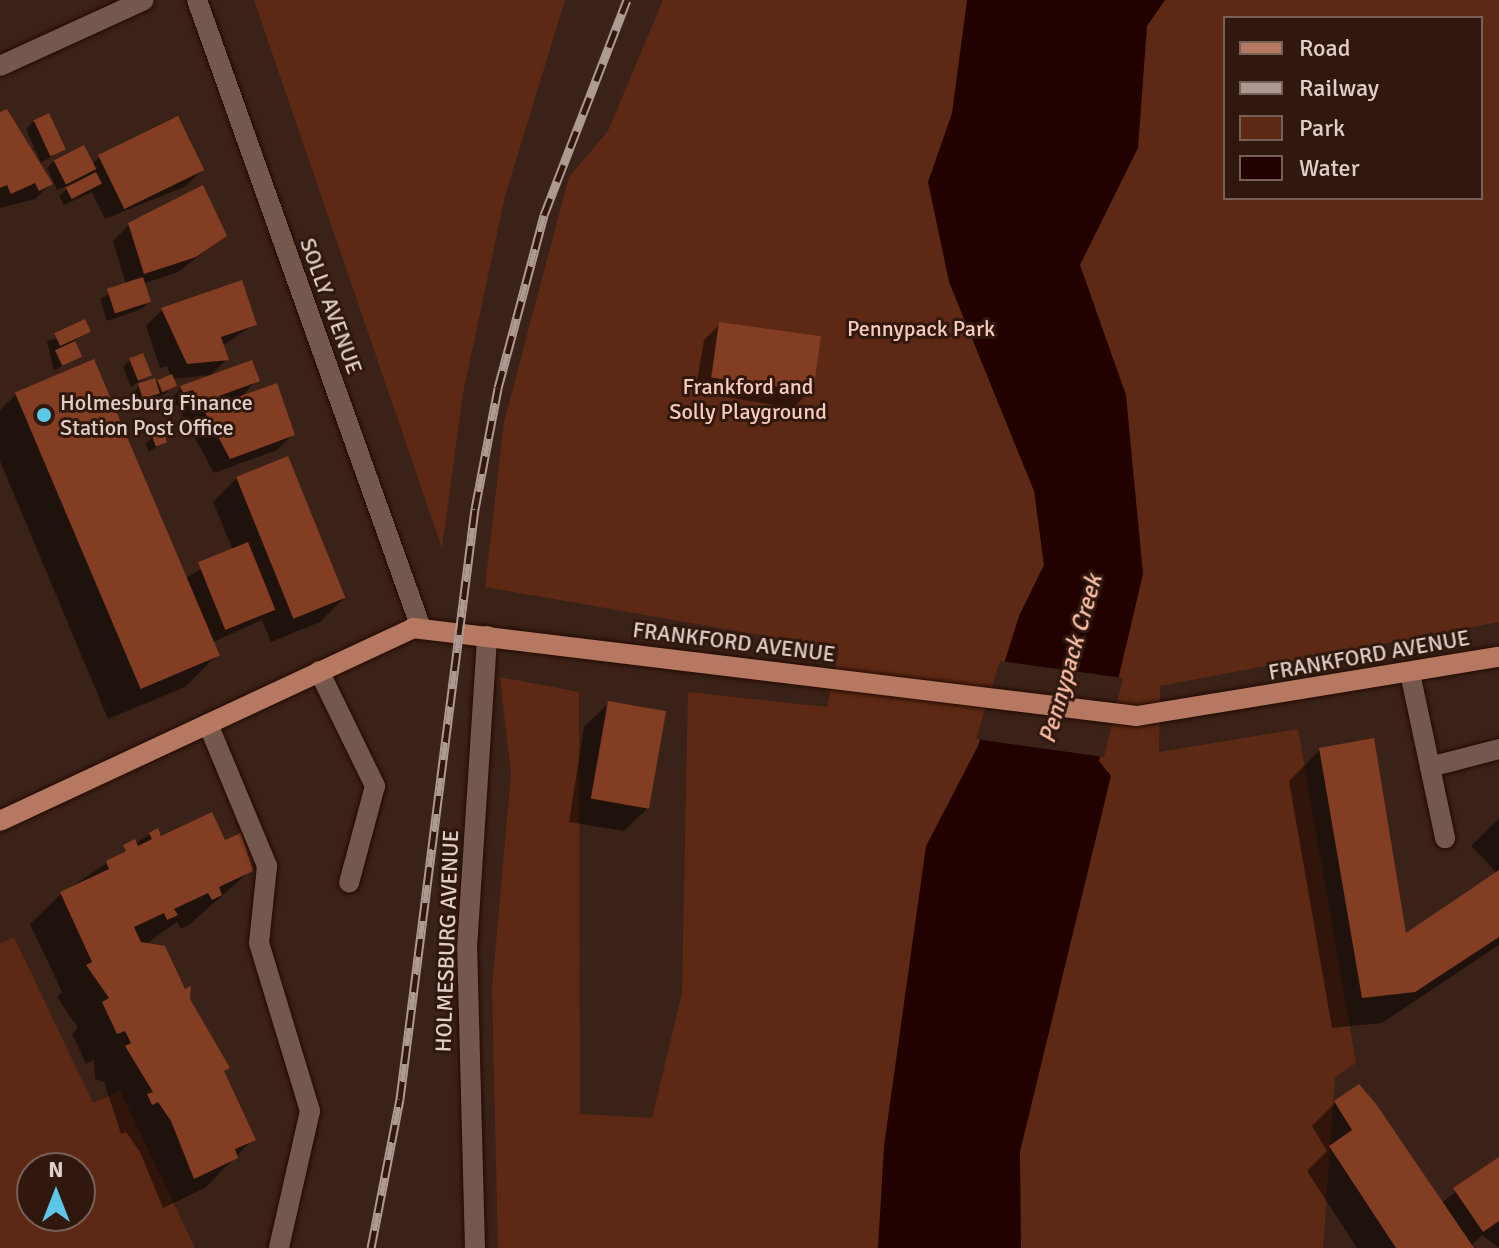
<!DOCTYPE html>
<html>
<head>
<meta charset="utf-8">
<style>
	body { margin:0 }
	#map { position:relative; width:1499px; height:1248px; overflow:hidden; background:#3b2218; font-family:Signika,sans-serif }
	div>[style] { position:absolute }
	[style*='--x'] { left:calc(var(--x)*1px); top:calc(var(--y)*1px); width:calc(var(--w)*1px); rotate:calc(var(--a)*1deg) }
	.green>* { inset:0; background:#5d2914 }
	.water>* { inset:0; background:#210200 }
	.pier>* { inset:0; background:#3b2218 }
	.shadow>* { inset:0; background:#0007 }
	.building>* { inset:0; background:#833d22; transform-origin:0 0 }
	.roads { filter:drop-shadow(0 0 2px #210a03) drop-shadow(0 0 2px #210a03) }
	.service>* { height:20px; margin:-10px; padding:0 10px; transform-origin:10px; border-radius:10px; background:#75584d }
	.minor>* { height:20px; margin:-10px; padding:0 10px; transform-origin:10px; border-radius:10px; background:#75584d }
	.primary>* { height:20px; margin:-10px; padding:0 10px; transform-origin:10px; border-radius:10px; background:#b67861 }
	.rail>* { height:9px; margin-top:-4.5px; transform-origin:0; background:repeating-linear-gradient(90deg,#30180f 0 18px,#ad9a92 0 36px); box-sizing:border-box; border-block:2px solid #ad9a92 }
	.dots>* { width:22px; height:22px; translate:-50% -50%; box-sizing:border-box; border:4px solid #30180f; border-radius:50% }
	span { translate:-50% -50%; white-space:nowrap; text-align:center; line-height:1.15; -webkit-text-stroke:6px #30180f; paint-order:stroke }
	.street-label { font-size:22px; color:#e0cfc8 }
	.park-label { font-size:22px; color:#f6cbbb }
	.poi-label { font-size:22px; color:#e0cfc8 }
	.left { translate:0 -50%; text-align:left }
	.water-label { font-size:24px; color:#febfa7; font-style:italic }
	.legend { position:absolute; left:1223px; top:16px; width:260px; height:184px; box-sizing:border-box; background:#30180f; border:2px solid #766159; margin:0; padding:10px 14px; list-style:none; font-size:24px; color:#e0cfc8 }
	.legend li { display:flex; align-items:center; gap:16px; height:40px }
	.legend b { width:40px; border:2px solid #766159 }
	.north { position:absolute; left:16px; top:1152px; width:80px; height:80px; box-sizing:border-box; background:#30180f; border:2px solid #766159; border-radius:50%; rotate:0deg; font-size:22px; font-weight:700; line-height:32px; text-align:center; color:#e0cfc8 }
	.north::after { content:''; display:block; margin:auto; width:28px; height:36px; background:#5dc7e8; clip-path:polygon(50% 0,100% 100%,50% 72%,0 100%) }
</style>
</head>
<body>
<div id="map">
	<div class="green">
		<i style="clip-path:polygon(254px 0,565px 0,505px 196px,463px 393px,442px 548px)"></i>
		<i style="clip-path:polygon(evenodd,663px 0,1499px 0,1499px 622px,1160px 686px,1159px 752px,1298px 729px,1356px 1063px,1335px 1077px,1323px 1248px,498px 1248px,492px 989px,511px 774px,500px 677px,579px 692px,580px 1114px,652px 1118px,682px 993px,688px 692px,827px 707px,839px 649px,485px 587px,504px 422px,569px 177px,608px 131px,663px 0,1225px 18px,1481px 18px,1481px 198px,1225px 198px,1225px 18px)"></i>
		<i style="clip-path:polygon(evenodd,14px 937px,93px 1103px,120px 1091px,195px 1248px,0 1248px,0 944px,14px 937px,32px 1168px,80px 1168px,80px 1216px,32px 1216px,32px 1168px)"></i>
	</div>
	<div class="water">
		<i style="clip-path:polygon(967px 0,1165px 0,1147px 26px,1138px 148px,1080px 265px,1126px 395px,1143px 574px,1099px 761px,1111px 776px,1020px 1152px,1021px 1248px,878px 1248px,884px 1146px,926px 846px,978px 746px,1019px 616px,1044px 565px,1034px 491px,949px 282px,928px 182px,952px 113px)"></i>
	</div>
	<div class="pier">
		<i style="clip-path:polygon(1000px 661px,1123px 678px,1104px 757px,976px 739px)"></i>
	</div>
	<div class="shadow">
		<i style="clip-path:polygon(0 115px,50px 184px,35px 199px,0 208px)"></i>
		<i style="clip-path:polygon(34px 121px,63px 149px,41px 163px,26px 129px)"></i>
		<i style="clip-path:polygon(99px 157px,202px 170px,186px 186px,105px 219px,92px 192px,64px 205px,59px 196px,72px 184px,57px 190px,47px 168px,54px 161px,92px 165px)"></i>
		<i style="clip-path:polygon(129px 225px,225px 236px,178px 272px,143px 284px,149px 301px,142px 309px,107px 321px,100px 299px,126px 285px,113px 241px)"></i>
		<i style="clip-path:polygon(240px 282px,255px 324px,222px 346px,227px 359px,211px 375px,172px 379px,167px 393px,136px 406px,132px 394px,139px 386px,171px 377px,167px 366px,160px 368px,146px 326px,162px 310px)"></i>
		<i style="clip-path:polygon(720px 324px,809px 392px,793px 408px,695px 392px,704px 340px)"></i>
		<i style="clip-path:polygon(88px 331px,73px 342px,79px 355px,54px 371px,47px 341px)"></i>
		<i style="clip-path:polygon(130px 360px,150px 375px,131px 387px,123px 367px)"></i>
		<i style="clip-path:polygon(93px 362px,184px 579px,233px 550px,213px 502px,237px 478px,344px 598px,320px 622px,271px 642px,262px 620px,211px 643px,216px 656px,185px 687px,108px 719px,0 461px,0 410px,16px 394px)"></i>
		<i style="clip-path:polygon(257px 380px,239px 399px,293px 434px,277px 450px,214px 473px,177px 405px,166px 404px,181px 388px)"></i>
		<i style="clip-path:polygon(153px 437px,165px 441px,149px 452px,145px 444px)"></i>
		<i style="clip-path:polygon(608px 704px,648px 808px,624px 831px,569px 822px,584px 727px)"></i>
		<i style="clip-path:polygon(1320px 750px,1404px 936px,1498px 874px,1471px 846px,1499px 818px,1499px 945px,1382px 1023px,1332px 1028px,1289px 781px)"></i>
		<i style="clip-path:polygon(150px 834px,224px 842px,250px 871px,189px 925px,181px 929px,177px 922px,146px 944px,228px 1068px,222px 1073px,253px 1139px,205px 1188px,163px 1208px,140px 1152px,126px 1132px,121px 1134px,104px 1082px,95px 1079px,94px 1060px,86px 1064px,72px 1034px,78px 1028px,57px 997px,62px 992px,30px 924px,61px 894px)"></i>
		<i style="clip-path:polygon(1336px 1102px,1440px 1204px,1499px 1159px,1499px 1248px,1482px 1235px,1469px 1248px,1357px 1248px,1307px 1171px,1327px 1151px,1312px 1126px)"></i>
	</div>
	<div class="building">
		<i style="clip-path:polygon(7px 109px,53px 184px,39px 191px,35px 183px,11px 194px,7px 185px,0 188px,0 112px)"></i>
		<i style="left:49px;top:113px;width:40px;height:17px;rotate:65deg"></i>
		<i style="left:178px;top:116px;width:60px;height:89px;rotate:64deg"></i>
		<i style="left:84px;top:145px;width:27px;height:34px;rotate:63deg"></i>
		<i style="left:96px;top:172px;width:13px;height:34px;rotate:63deg"></i>
		<i style="clip-path:polygon(203px 185px,227px 236px,196px 257px,144px 274px,128px 223px)"></i>
		<i style="left:143px;top:277px;width:26px;height:38px;rotate:72deg"></i>
		<i style="clip-path:polygon(242px 280px,257px 325px,221px 337px,229px 360px,187px 364px,161px 308px)"></i>
		<i style="left:85px;top:319px;width:14px;height:34px;rotate:65deg"></i>
		<i style="left:719px;top:322px;width:103px;height:56px;rotate:8deg"></i>
		<i style="left:75px;top:341px;width:17px;height:22px;rotate:65deg"></i>
		<i style="left:143px;top:353px;width:24px;height:15px;rotate:68deg"></i>
		<i style="left:94px;top:359px;width:322px;height:86px;rotate:67deg"></i>
		<i style="clip-path:polygon(252px 360px,260px 381px,219px 396px,221px 403px,277px 383px,295px 435px,230px 459px,193px 390px,183px 393px,180px 386px)"></i>
		<i style="left:172px;top:374px;width:13px;height:16px;rotate:67deg"></i>
		<i style="left:155px;top:378px;width:16px;height:18px;rotate:72deg"></i>
		<i style="left:163px;top:431px;width:12px;height:12px;rotate:70deg"></i>
		<i style="left:288px;top:456px;width:153px;height:56px;rotate:68deg"></i>
		<i style="left:248px;top:542px;width:73px;height:54px;rotate:68deg"></i>
		<i style="left:608px;top:701px;width:59px;height:99px;rotate:10deg"></i>
		<i style="clip-path:polygon(1374px 738px,1406px 933px,1499px 870px,1499px 937px,1415px 992px,1362px 998px,1319px 748px)"></i>
		<i style="clip-path:polygon(212px 812px,225px 840px,241px 833px,253px 871px,219px 887px,222px 895px,212px 900px,208px 893px,174px 909px,178px 915px,167px 920px,164px 913px,134px 927px,141px 942px,165px 946px,185px 989px,191px 986px,190px 999px,230px 1068px,224px 1071px,256px 1140px,235px 1149px,238px 1158px,194px 1179px,171px 1121px,158px 1102px,152px 1105px,147px 1094px,153px 1092px,125px 1046px,131px 1043px,125px 1031px,117px 1034px,102px 1002px,109px 998px,86px 965px,92px 962px,60px 892px,109px 869px,106px 861px,126px 851px,123px 845px,135px 839px,138px 846px,152px 839px,149px 833px,158px 828px,161px 836px)"></i>
		<i style="clip-path:polygon(1359px 1084px,1376px 1104px,1474px 1248px,1396px 1248px,1329px 1146px,1352px 1130px,1334px 1101px)"></i>
		<i style="clip-path:polygon(1499px 1157px,1499px 1221px,1483px 1232px,1453px 1188px)"></i>
	</div>
	<div class="roads">
		<div class="service">
			<i style="--x:319;--y:671;--w:128;--a:64"></i>
			<i style="--x:375;--y:786;--w:100;--a:105"></i>
			<i style="--x:1410;--y:673;--w:169;--a:78"></i>
			<i style="--x:208;--y:724;--w:154;--a:67.4"></i>
			<i style="--x:267;--y:866;--w:77;--a:95.9"></i>
			<i style="--x:259;--y:943;--w:176;--a:73.1"></i>
			<i style="--x:310;--y:1111;--w:140;--a:102.8"></i>
			<i style="--x:1430;--y:767;--w:71;--a:-14.6"></i>
		</div>
		<div class="minor">
			<i style="--x:197;--y:0;--w:667;--a:70.37"></i>
			<i style="--x:0;--y:66;--w:158;--a:-24.6"></i>
			<i style="--x:475;--y:1248;--w:300;--a:-91.5"></i>
			<i style="--x:467;--y:948;--w:313;--a:-86.3"></i>
		</div>
		<div class="primary">
			<i style="--x:0;--y:821;--w:456;--a:-25"></i>
			<i style="--x:413;--y:628;--w:729;--a:6.93"></i>
			<i style="--x:1137;--y:716;--w:367;--a:-9.3"></i>
		</div>
	</div>
	<div class="rail">
		<i style="--x:371;--y:1248;--w:152;--a:-79"></i>
		<i style="--x:400;--y:1099;--w:595;--a:-82.76"></i>
		<i style="--x:475;--y:509;--w:123;--a:-79.2"></i>
		<i style="--x:498;--y:388;--w:179;--a:-75.1"></i>
		<i style="--x:544;--y:215;--w:230;--a:-68.9"></i>
	</div>
	<div class="dots">
		<i style="left:44px;top:415px;background:#5dc7e8"></i>
	</div>
	<div class="street-label">
		<span style="left:331px;top:306px;rotate:70deg">SOLLY AVENUE</span>
		<span style="left:734px;top:642px;rotate:7deg">FRANKFORD AVENUE</span>
		<span style="left:1369px;top:655px;rotate:-10deg">FRANKFORD AVENUE</span>
		<span style="left:447px;top:941px;rotate:-88deg">HOLMESBURG AVENUE</span>
	</div>
	<div class="park-label">
		<span style="left:921px;top:329px">Pennypack Park</span>
		<span style="left:748px;top:399px">Frankford and<br>Solly Playground</span>
	</div>
	<div class="poi-label">
		<span class="left" style="left:60px;top:415px">Holmesburg Finance<br>Station Post Office</span>
	</div>
	<div class="water-label">
		<span style="left:1071px;top:659px;rotate:-74deg">Pennypack Creek</span>
	</div>
	<ul class="legend">
	<li><b style="height:10px;background:#b67861"></b>Road</li>
	<li><b style="height:10px;background:#ad9a92"></b>Railway</li>
	<li><b style="height:22px;background:#5d2914"></b>Park</li>
	<li><b style="height:22px;background:#210200"></b>Water</li>
	</ul>
	<div class="north">N</div>
</div>
</body>
</html>
